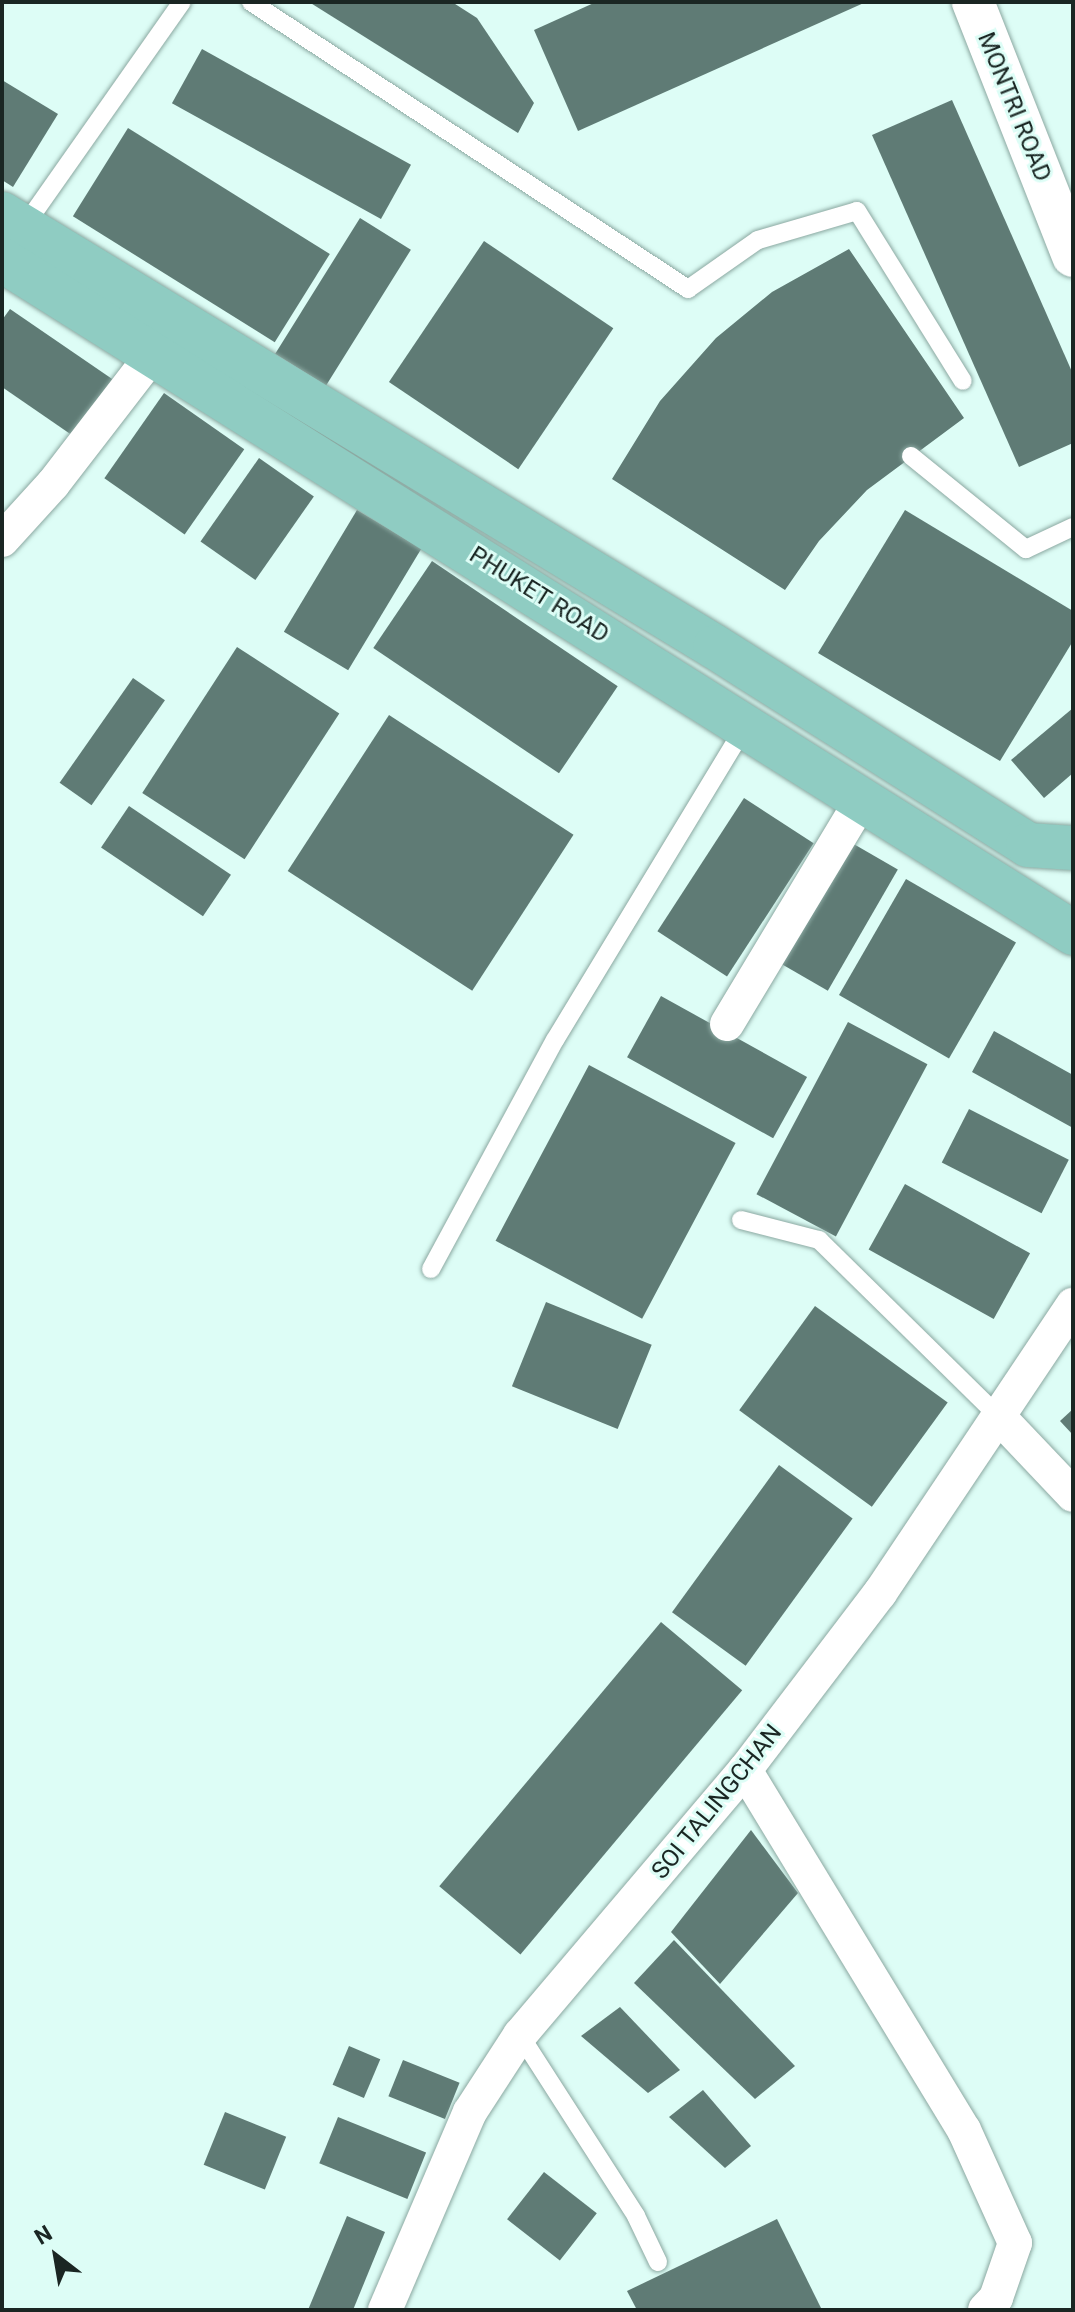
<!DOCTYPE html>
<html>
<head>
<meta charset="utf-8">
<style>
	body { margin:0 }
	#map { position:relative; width:1075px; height:2312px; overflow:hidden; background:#ddfdf6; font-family:Roboto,sans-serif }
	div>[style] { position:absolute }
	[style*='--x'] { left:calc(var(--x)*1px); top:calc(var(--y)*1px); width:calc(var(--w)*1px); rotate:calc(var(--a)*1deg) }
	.building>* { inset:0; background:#5f7b75; transform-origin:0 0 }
	.roads { filter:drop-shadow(0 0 2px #8ba8a1) drop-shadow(0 0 2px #8ba8a1) }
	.service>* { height:18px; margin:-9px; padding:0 9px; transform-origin:9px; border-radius:9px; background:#fff }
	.minor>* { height:34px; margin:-17px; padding:0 17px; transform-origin:17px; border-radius:17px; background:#fff }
	.tertiary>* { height:42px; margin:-21px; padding:0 21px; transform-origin:21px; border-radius:21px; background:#fff }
	.primary>* { height:44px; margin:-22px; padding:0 22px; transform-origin:22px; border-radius:22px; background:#8fccc2 }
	span { translate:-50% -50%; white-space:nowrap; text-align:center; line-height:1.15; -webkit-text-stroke:6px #ddfdf6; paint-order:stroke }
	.street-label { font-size:24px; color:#1a2623 }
	.frame { position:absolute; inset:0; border:4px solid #1a2623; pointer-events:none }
	.north { position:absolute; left:16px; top:2216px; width:80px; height:80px; -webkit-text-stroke:6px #ddfdf6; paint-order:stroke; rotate:329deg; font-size:22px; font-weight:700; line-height:32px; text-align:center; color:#1a2623 }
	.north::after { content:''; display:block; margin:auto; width:28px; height:36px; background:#1a2623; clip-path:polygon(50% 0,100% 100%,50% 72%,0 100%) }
</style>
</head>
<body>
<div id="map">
	<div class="building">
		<i style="clip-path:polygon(309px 2px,452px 2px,477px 18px,534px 103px,518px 133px)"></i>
		<i style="clip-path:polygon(596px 2px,866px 2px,578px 131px,534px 30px)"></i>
		<i style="left:202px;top:49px;width:239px;height:62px;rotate:29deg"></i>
		<i style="clip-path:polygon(2px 80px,58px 114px,13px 187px,2px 180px)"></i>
		<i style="clip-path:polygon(952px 100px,1073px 374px,1073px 443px,1019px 467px,872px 135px)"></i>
		<i style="left:128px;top:128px;width:238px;height:104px;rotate:32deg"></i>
		<i style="left:360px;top:218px;width:60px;height:160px;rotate:32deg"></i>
		<i style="left:484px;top:241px;width:156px;height:170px;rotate:34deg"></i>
		<i style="clip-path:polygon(849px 249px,964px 418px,867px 490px,819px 541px,785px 590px,612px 479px,660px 401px,716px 338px,772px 292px)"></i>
		<i style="clip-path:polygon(10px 309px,118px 383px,79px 440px,2px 387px,2px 320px)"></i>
		<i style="left:164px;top:393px;width:98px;height:104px;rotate:35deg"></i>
		<i style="left:259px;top:458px;width:67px;height:102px;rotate:35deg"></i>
		<i style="left:357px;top:510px;width:75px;height:142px;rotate:31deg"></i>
		<i style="clip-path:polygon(905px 510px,1073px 611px,1073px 641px,1000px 761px,818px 653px)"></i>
		<i style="left:432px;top:561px;width:224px;height:105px;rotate:34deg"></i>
		<i style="left:237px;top:647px;width:122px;height:174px;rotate:33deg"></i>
		<i style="left:133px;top:678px;width:39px;height:128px;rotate:35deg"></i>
		<i style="clip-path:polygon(1073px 708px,1073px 773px,1044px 798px,1011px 760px)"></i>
		<i style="left:389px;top:715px;width:220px;height:186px;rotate:33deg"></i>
		<i style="left:744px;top:798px;width:83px;height:159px;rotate:33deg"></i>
		<i style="left:129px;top:806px;width:123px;height:50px;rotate:34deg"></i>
		<i style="left:845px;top:839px;width:61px;height:140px;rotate:30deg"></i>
		<i style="left:906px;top:879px;width:127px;height:134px;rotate:30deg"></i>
		<i style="left:661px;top:996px;width:167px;height:70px;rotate:29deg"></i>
		<i style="left:848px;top:1022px;width:90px;height:195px;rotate:28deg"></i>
		<i style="clip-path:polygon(994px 1031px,1073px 1075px,1073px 1128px,972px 1072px)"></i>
		<i style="left:589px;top:1065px;width:166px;height:199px;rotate:28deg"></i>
		<i style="left:969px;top:1109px;width:112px;height:60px;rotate:27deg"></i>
		<i style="left:905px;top:1184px;width:143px;height:75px;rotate:29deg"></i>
		<i style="left:546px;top:1302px;width:114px;height:91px;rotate:22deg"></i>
		<i style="left:815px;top:1306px;width:164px;height:129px;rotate:36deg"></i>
		<i style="clip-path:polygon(1073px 1409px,1073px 1435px,1060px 1421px)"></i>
		<i style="left:779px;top:1465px;width:91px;height:182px;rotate:36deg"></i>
		<i style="left:661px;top:1622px;width:106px;height:345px;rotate:40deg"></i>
		<i style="clip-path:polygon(751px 1830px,798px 1893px,720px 1984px,671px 1932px)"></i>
		<i style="clip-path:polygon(674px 1940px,795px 2066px,755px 2099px,634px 1983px)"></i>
		<i style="clip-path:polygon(620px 2007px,680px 2070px,648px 2093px,581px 2036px)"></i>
		<i style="left:349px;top:2046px;width:34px;height:42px;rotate:23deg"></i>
		<i style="left:403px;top:2060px;width:61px;height:39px;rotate:22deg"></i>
		<i style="clip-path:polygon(703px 2090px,751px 2146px,725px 2168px,669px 2117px)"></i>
		<i style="left:225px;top:2112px;width:66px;height:57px;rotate:22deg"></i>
		<i style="left:338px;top:2117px;width:95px;height:50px;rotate:22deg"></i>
		<i style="left:544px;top:2172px;width:67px;height:60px;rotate:38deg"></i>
		<i style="clip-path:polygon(347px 2216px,385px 2232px,353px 2310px,308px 2310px)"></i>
		<i style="clip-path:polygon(777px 2219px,821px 2308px,637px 2310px,627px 2291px)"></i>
	</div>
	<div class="roads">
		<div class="service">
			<i style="--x:251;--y:2;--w:523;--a:33.29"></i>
			<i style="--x:688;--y:289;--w:85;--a:-35"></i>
			<i style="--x:758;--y:240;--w:103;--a:-16.3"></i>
			<i style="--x:857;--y:211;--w:200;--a:58.1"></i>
			<i style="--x:23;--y:228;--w:276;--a:-54.9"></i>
			<i style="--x:911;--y:456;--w:148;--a:39"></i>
			<i style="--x:1026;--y:549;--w:52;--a:-25.1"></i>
			<i style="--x:741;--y:1220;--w:81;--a:14.4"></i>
			<i style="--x:819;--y:1240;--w:254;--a:44.5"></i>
			<i style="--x:431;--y:1269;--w:260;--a:-61.6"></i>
			<i style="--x:555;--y:1040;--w:367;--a:-58.8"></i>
			<i style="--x:520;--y:2035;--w:215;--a:57.3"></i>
			<i style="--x:636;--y:2216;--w:51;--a:64.4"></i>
		</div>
		<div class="minor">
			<i style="--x:2;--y:540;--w:76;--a:-47.7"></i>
			<i style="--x:53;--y:484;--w:164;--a:-52.4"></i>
			<i style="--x:727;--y:1024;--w:260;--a:-59"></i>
			<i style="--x:1000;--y:1418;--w:106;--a:46.5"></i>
			<i style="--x:745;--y:1770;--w:421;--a:58.7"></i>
			<i style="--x:964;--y:2130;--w:124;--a:65.7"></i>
			<i style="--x:1015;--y:2243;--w:58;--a:109.1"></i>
			<i style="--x:996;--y:2298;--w:16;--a:133"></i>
			<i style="--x:385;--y:2310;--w:215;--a:-66.8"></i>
			<i style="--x:470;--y:2112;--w:92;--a:-57"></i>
			<i style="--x:520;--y:2035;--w:348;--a:-49.7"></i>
			<i style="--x:745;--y:1770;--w:223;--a:-52.7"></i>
			<i style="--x:880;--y:1593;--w:347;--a:-56.2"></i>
		</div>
		<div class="tertiary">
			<i style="--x:973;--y:2;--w:273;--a:68.5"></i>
		</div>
		<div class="primary">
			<i style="--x:2;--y:214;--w:834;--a:31.27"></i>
			<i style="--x:715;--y:647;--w:370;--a:32.3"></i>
			<i style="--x:1028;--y:845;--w:45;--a:3.8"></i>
			<i style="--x:2;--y:260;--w:1265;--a:32.14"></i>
		</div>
	</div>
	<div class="street-label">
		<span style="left:1014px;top:107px;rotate:68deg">MONTRI ROAD</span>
		<span style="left:539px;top:595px;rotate:32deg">PHUKET ROAD</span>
		<span style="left:717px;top:1802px;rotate:-51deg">SOI TALINGCHAN</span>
	</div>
	<div class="frame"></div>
	<div class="north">N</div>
</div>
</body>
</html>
